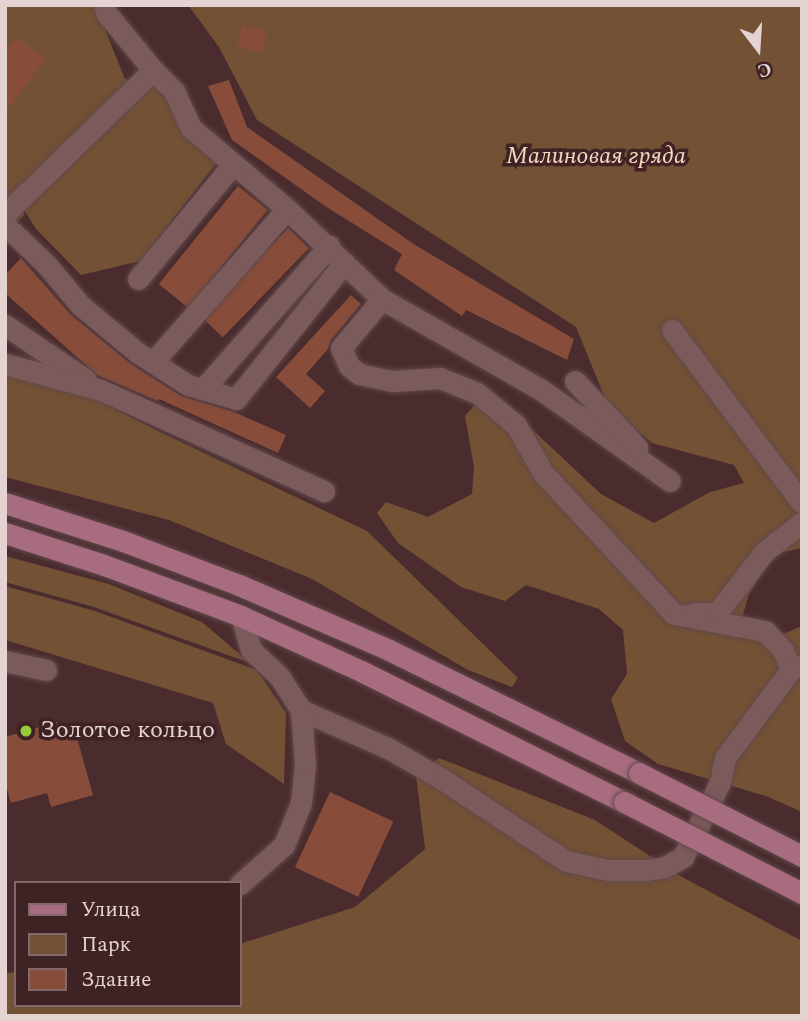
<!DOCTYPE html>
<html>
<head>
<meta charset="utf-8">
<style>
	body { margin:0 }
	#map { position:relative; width:807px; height:1021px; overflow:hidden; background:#4a2c2e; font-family:Spectral,serif }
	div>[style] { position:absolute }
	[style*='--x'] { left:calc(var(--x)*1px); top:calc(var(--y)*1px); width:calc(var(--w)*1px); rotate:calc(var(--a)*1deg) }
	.green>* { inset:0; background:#735134 }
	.building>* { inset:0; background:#884d3a; transform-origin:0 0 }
	.roads { filter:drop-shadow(0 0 2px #62494b) drop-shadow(0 0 2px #62494b) }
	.minor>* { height:21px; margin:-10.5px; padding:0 10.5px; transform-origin:10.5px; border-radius:10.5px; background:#7b5a5b }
	.major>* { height:21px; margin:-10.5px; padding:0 10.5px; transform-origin:10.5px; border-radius:10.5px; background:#a76c7f }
	.bridges { filter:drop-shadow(0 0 2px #62494b) drop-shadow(0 0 2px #62494b) }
	.major-bridge>* { height:21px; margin:-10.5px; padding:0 10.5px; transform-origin:10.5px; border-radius:10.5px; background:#a76c7f }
	.dots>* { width:19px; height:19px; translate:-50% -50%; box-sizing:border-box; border:4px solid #3f2224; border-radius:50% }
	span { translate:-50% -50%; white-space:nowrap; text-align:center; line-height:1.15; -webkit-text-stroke:7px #3f2224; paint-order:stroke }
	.park-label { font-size:24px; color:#f6d8c0; font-style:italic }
	.poi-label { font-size:24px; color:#e5d2d2 }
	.left { translate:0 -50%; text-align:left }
	.frame { position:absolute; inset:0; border:7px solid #e5d2d2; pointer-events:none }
	.legend { position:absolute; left:14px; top:881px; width:228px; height:126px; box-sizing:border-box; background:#3f2224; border:2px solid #81686a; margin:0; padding:9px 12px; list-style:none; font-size:21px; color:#e5d2d2 }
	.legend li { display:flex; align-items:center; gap:14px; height:35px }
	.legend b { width:35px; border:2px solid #81686a }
	.north { position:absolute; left:723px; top:14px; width:70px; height:70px; -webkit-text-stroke:5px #3f2224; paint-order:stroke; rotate:163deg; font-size:19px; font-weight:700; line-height:28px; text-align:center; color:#e5d2d2 }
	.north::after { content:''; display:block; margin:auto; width:24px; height:32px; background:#e5d2d2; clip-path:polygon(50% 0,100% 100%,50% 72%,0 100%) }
</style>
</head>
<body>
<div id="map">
	<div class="green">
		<i style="clip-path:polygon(5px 5px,95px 5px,125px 79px,158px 88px,218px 161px,140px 261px,81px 275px,36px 229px,18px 200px,24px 215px,5px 234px)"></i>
		<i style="clip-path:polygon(188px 5px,802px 5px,802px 548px,774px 554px,749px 594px,737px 635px,764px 642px,802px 626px,802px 812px,766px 796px,658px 764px,625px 741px,611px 699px,627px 674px,623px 630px,599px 609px,526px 585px,505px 601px,461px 587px,398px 543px,377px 513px,386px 502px,428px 517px,472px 494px,474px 467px,465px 416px,489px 389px,601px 494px,654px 523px,710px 492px,744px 483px,734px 465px,652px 443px,609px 408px,576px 327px,257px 120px,219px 47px)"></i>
		<i style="clip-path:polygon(5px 353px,156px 430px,367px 531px,518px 678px,512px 687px,468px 670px,312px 579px,169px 520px,5px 477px)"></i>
		<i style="clip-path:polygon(5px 556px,109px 584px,202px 622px,250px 663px,94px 607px,5px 582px)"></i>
		<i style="clip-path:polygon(5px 586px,95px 611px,257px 670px,286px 713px,284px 784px,226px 744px,213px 703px,5px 640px)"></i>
		<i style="clip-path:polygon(439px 758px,595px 820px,682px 877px,802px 941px,802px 1016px,5px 1016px,5px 973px,16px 972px,16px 1005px,240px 1005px,240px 944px,355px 907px,425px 849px,416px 776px)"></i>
	</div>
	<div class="building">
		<i style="left:242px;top:25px;width:25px;height:22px;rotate:12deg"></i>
		<i style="clip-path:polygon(16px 37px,46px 59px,5px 113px,5px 51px)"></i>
		<i style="clip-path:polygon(229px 80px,247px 127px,415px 245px,574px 339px,567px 360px,466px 310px,462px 316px,394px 270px,402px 254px,325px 206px,232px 140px,208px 86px)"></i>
		<i style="left:238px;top:186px;width:38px;height:126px;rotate:39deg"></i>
		<i style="left:288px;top:228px;width:29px;height:124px;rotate:44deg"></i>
		<i style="clip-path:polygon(21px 258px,71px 315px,131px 364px,181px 396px,234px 412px,286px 435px,278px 453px,159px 399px,158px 401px,97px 375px,5px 293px,5px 275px)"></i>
		<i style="clip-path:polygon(351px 295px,361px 304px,331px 340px,328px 349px,306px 374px,325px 391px,310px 408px,276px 377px)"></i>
		<i style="clip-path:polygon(57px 722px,60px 731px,74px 727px,93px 795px,51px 807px,47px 793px,11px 803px,5px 782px,5px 737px)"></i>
		<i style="left:330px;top:792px;width:70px;height:83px;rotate:25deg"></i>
	</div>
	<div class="roads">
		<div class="minor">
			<i style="--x:104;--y:5;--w:9;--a:72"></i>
			<i style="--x:107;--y:14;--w:72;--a:50.6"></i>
			<i style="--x:153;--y:70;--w:30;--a:45"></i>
			<i style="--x:174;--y:91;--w:41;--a:65.3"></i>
			<i style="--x:191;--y:128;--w:126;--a:40.2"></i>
			<i style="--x:287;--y:209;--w:131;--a:43.5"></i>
			<i style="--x:382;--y:299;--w:182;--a:29.7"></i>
			<i style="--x:540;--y:389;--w:159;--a:35.3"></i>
			<i style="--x:5;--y:214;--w:206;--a:-44.2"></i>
			<i style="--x:5;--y:225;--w:57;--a:43.6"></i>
			<i style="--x:46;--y:264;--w:53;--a:50.3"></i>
			<i style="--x:80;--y:305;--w:75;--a:39.6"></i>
			<i style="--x:138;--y:353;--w:59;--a:32.6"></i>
			<i style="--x:188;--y:385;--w:50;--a:16.3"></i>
			<i style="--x:236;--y:399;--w:174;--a:-51.5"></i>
			<i style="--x:138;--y:279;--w:149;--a:-50.4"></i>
			<i style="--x:382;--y:299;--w:64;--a:129.9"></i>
			<i style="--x:341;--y:348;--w:20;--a:66"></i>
			<i style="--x:349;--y:366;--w:13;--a:39"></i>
			<i style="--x:359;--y:374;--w:35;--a:12"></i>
			<i style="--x:393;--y:381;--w:47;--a:-3.7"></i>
			<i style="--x:440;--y:378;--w:40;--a:22"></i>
			<i style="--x:477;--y:393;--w:50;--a:39.4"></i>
			<i style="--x:516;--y:425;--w:55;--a:60.6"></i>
			<i style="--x:543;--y:473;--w:192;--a:47.1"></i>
			<i style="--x:674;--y:614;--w:93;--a:10.6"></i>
			<i style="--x:765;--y:631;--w:26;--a:47"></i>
			<i style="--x:783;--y:650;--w:21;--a:67"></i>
			<i style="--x:5;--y:325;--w:97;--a:34"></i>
			<i style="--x:672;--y:330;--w:216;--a:53.1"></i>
			<i style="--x:153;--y:362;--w:203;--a:-48.8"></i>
			<i style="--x:5;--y:364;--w:99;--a:15.2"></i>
			<i style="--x:101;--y:390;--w:245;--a:24.4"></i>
			<i style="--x:575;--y:381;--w:91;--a:46.8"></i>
			<i style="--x:203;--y:389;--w:191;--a:-48.6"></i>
			<i style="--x:694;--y:613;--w:23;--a:0"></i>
			<i style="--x:717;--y:613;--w:78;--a:-52.3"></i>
			<i style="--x:765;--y:551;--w:47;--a:-38.1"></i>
			<i style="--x:5;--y:661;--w:42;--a:12.4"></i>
			<i style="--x:301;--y:710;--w:95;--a:23.6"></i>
			<i style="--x:388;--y:748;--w:62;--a:29.9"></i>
			<i style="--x:442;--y:779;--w:149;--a:33.5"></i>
			<i style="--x:566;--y:861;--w:43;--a:12.1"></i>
			<i style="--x:608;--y:870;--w:39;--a:0"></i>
			<i style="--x:647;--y:870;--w:18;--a:-9"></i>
			<i style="--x:665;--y:867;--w:21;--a:-29"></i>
			<i style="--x:683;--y:857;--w:84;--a:-63.7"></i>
			<i style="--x:720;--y:782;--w:25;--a:-78"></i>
			<i style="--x:725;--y:758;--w:111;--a:-53.4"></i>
			<i style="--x:791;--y:669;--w:12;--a:-20"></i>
			<i style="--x:240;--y:884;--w:59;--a:-41.6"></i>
			<i style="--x:284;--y:845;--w:45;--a:-68"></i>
			<i style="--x:301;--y:803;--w:38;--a:-84"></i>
			<i style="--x:305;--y:765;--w:55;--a:-94.2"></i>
			<i style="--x:301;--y:710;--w:40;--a:-122.9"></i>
			<i style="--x:279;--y:676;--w:38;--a:-137"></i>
			<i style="--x:251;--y:650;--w:35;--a:-106"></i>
		</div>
		<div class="major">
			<i style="--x:5;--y:503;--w:124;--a:17.9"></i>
			<i style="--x:123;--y:541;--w:124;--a:20.8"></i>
			<i style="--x:239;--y:585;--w:163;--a:23.4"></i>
			<i style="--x:389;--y:650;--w:279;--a:26.2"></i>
			<i style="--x:5;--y:533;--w:104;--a:17.9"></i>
			<i style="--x:104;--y:565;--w:146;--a:20.4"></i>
			<i style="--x:241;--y:616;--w:132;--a:24.6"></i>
			<i style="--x:361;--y:671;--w:294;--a:26.5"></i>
		</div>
	</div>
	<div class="bridges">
		<div class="major-bridge">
			<i style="--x:639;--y:773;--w:183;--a:27"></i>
			<i style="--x:624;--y:802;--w:200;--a:27.1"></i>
		</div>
	</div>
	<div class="dots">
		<i style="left:26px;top:731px;background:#98cb37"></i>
	</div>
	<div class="park-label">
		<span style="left:596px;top:157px">Малиновая гряда</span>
	</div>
	<div class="poi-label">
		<span class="left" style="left:40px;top:731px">Золотое кольцо</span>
	</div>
	<div class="frame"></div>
	<ul class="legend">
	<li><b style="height:9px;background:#a76c7f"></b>Улица</li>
	<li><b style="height:19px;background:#735134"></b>Парк</li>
	<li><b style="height:19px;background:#884d3a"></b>Здание</li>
	</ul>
	<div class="north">С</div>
</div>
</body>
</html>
